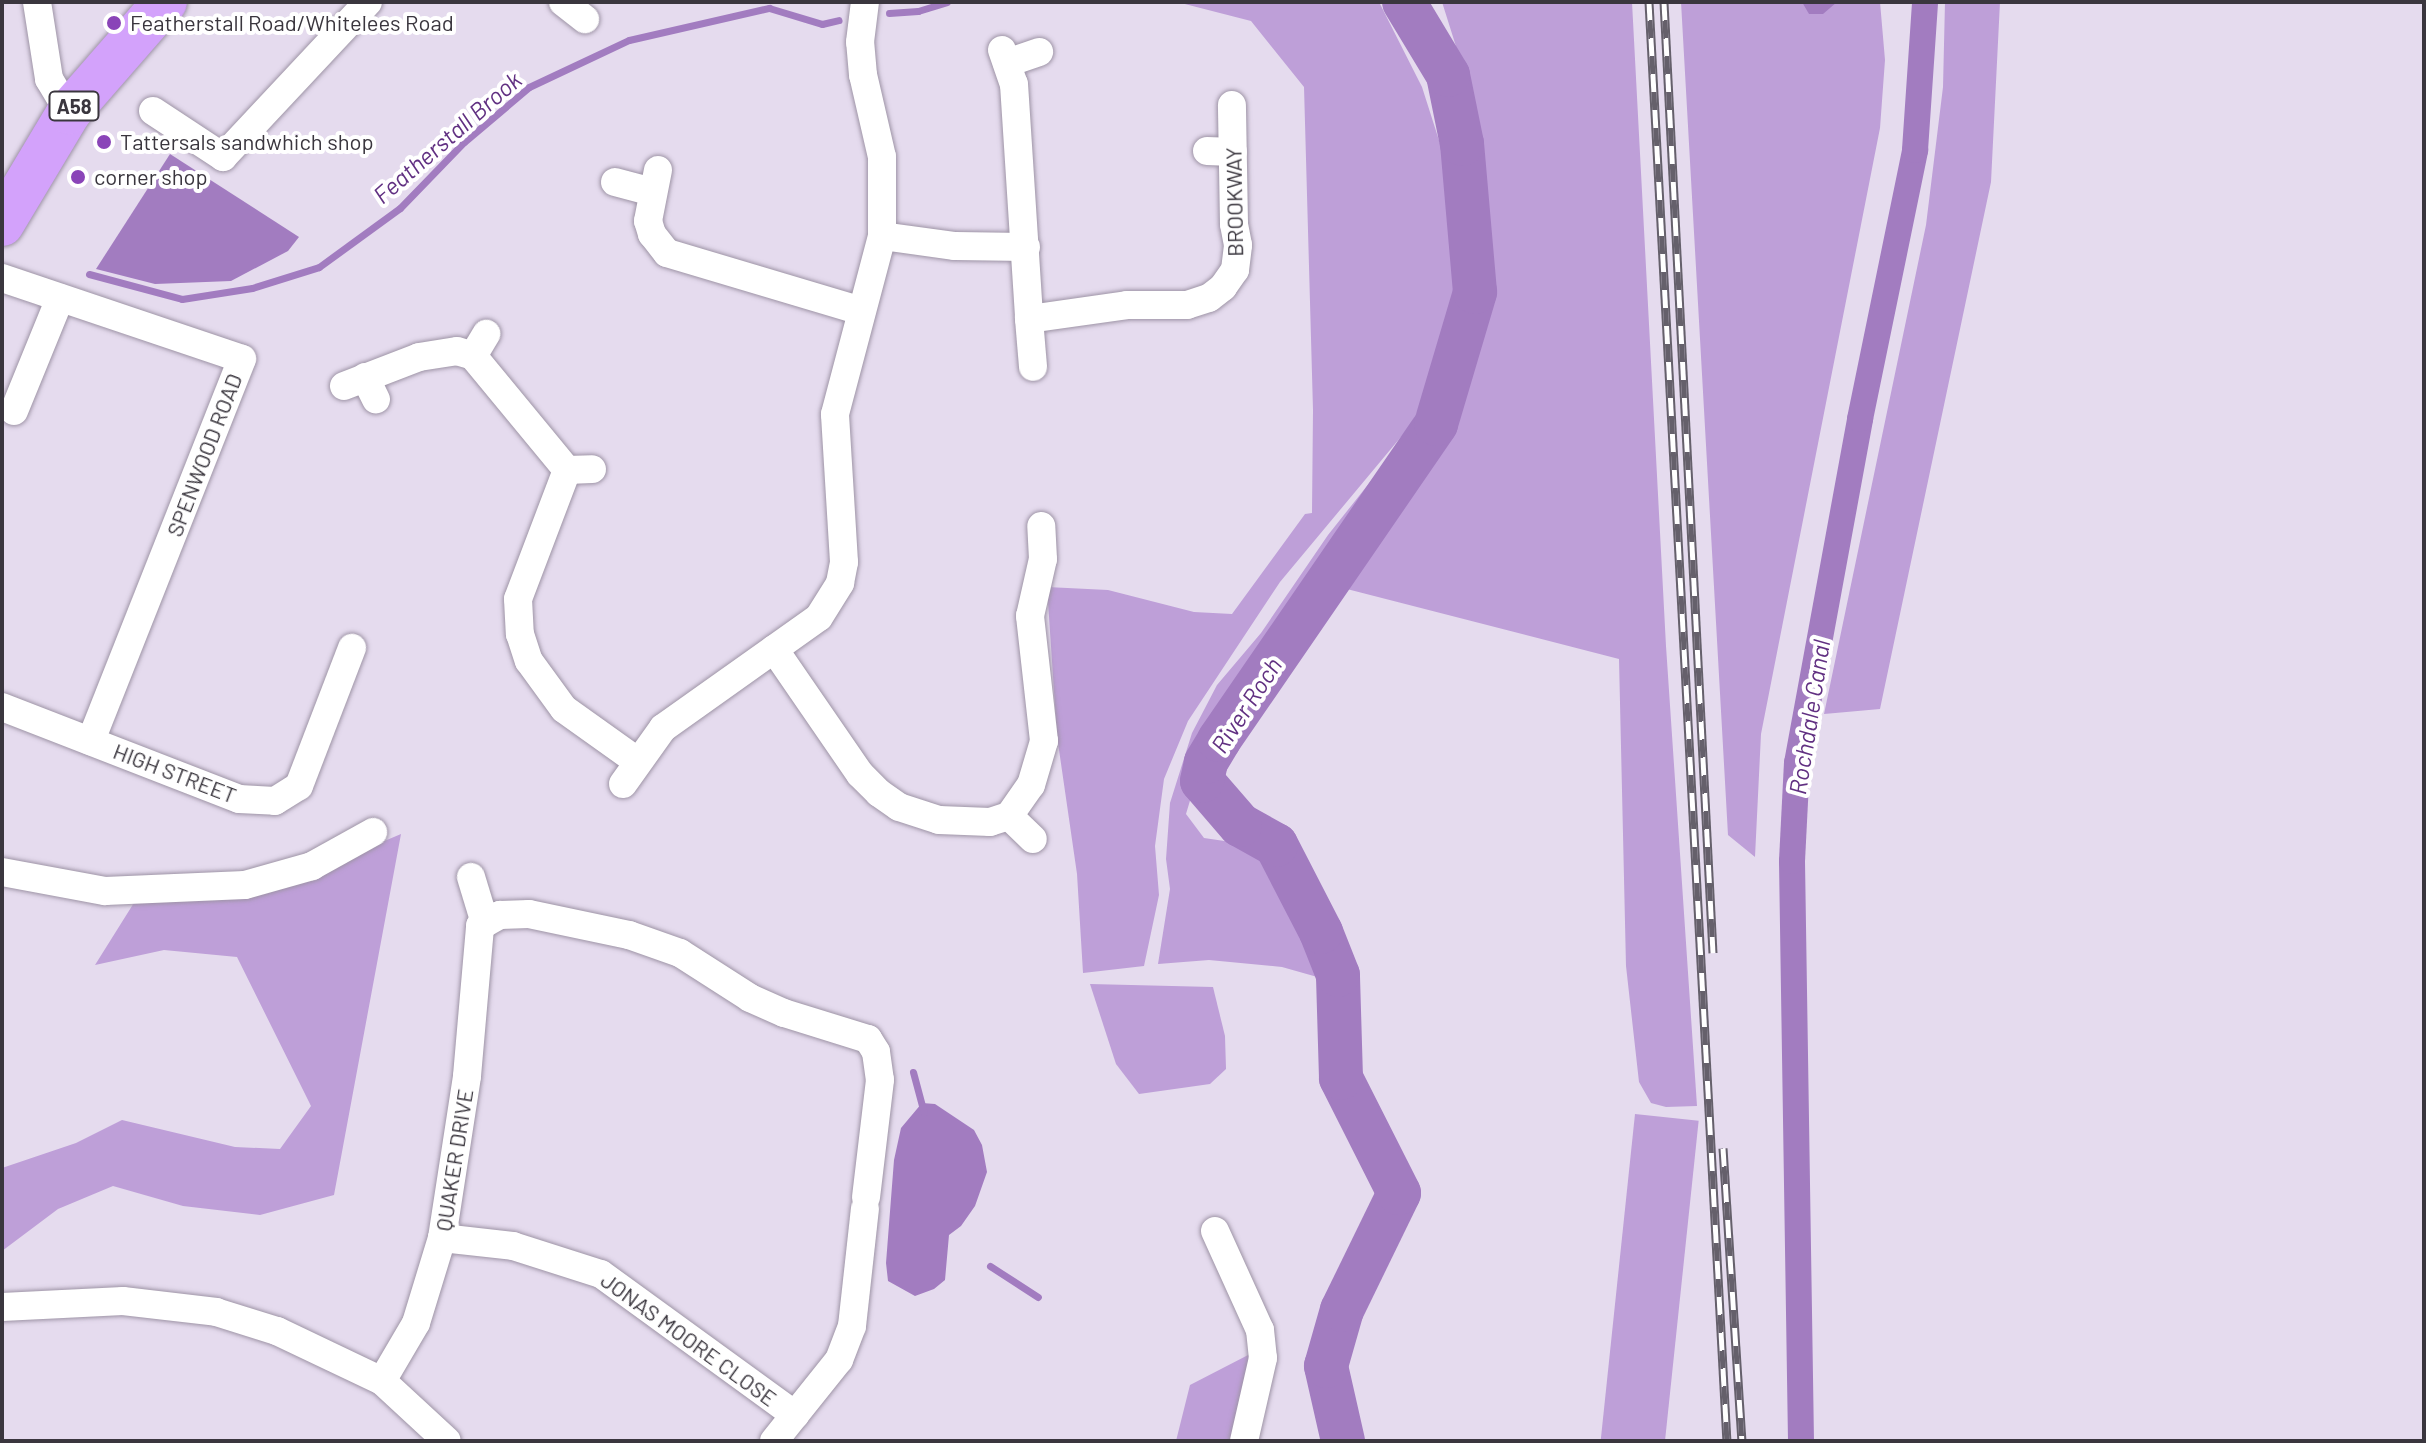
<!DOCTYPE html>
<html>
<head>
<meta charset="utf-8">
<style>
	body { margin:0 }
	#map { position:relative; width:2426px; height:1443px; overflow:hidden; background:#e5dbee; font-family:Barlow,sans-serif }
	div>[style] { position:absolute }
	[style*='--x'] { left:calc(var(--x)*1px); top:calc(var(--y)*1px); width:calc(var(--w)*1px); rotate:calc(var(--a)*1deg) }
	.green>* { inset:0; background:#be9fd8; transform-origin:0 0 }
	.water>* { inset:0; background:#a27cc0 }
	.stream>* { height:7px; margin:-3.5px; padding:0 3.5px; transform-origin:3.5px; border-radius:3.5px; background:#a27cc0 }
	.canal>* { height:26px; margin:-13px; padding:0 13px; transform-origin:13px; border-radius:13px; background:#a27cc0 }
	.river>* { height:44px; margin:-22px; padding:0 22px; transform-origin:22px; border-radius:22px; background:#a27cc0 }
	.roads { filter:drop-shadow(0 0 2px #9e94a6) drop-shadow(0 0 2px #9e94a6) }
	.street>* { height:28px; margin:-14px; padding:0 14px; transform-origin:14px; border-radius:14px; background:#fff }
	.highway>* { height:44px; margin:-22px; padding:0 22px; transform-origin:22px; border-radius:22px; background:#d3a2fb }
	.rail>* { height:9px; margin-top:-4.5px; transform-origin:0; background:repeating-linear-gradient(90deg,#fff 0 18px,#65606b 0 36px); box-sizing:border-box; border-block:2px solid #65606b }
	.dots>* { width:22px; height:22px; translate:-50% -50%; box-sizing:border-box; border:4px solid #fff; border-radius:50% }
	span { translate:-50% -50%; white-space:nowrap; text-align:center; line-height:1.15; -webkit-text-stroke:8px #fff; paint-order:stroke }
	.shield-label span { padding:2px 6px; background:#fff; border:2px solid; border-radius:6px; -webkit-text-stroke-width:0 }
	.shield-label { font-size:20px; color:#3a363e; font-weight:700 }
	.poi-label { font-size:22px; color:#3a363e }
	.left { translate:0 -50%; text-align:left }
	.street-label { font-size:22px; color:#3a363e }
	.water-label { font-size:24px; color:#613082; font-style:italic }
	.frame { position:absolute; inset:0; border:4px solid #3a363e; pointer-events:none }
</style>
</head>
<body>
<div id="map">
	<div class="green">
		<i style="clip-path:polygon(1177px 2px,1379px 2px,1422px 87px,1444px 156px,1454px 290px,1440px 368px,1410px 426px,1280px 582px,1188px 721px,1164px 779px,1155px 846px,1159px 895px,1144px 966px,1083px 973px,1077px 874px,1057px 736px,1047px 587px,1108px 590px,1194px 612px,1232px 614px,1305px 514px,1312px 513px,1313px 410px,1304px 87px,1251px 21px)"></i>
		<i style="clip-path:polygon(1442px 2px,1632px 2px,1666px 646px,1697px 1106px,1666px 1107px,1651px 1103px,1639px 1082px,1626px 966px,1619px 659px,1343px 588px,1440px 452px,1469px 376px,1491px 275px,1471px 94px)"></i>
		<i style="clip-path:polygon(1681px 2px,1880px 2px,1885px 60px,1880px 128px,1761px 734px,1755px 857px,1728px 835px)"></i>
		<i style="clip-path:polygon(1945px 2px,2000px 2px,1991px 182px,1880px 709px,1824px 714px,1926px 225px,1943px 87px)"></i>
		<i style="clip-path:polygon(1445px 376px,1424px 426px,1233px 698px,1204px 754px,1186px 814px,1204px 838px,1238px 843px,1275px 859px,1307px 917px,1335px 982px,1282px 967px,1209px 960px,1158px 964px,1170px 889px,1166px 859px,1170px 803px,1192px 733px,1217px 685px,1261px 633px,1328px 535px,1413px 428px)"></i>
		<i style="clip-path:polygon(401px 834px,334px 1195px,260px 1215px,183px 1206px,113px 1186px,58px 1209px,2px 1251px,2px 1168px,76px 1143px,122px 1120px,235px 1147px,280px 1149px,311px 1106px,237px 957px,164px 950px,95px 965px,137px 898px,323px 867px)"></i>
		<i style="clip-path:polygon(1090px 984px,1213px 987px,1225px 1036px,1226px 1069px,1210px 1084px,1139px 1094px,1116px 1064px)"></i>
		<i style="left:1635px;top:1114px;width:64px;height:328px;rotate:6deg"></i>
		<i style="clip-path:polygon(1252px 1353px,1236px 1441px,1176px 1441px,1190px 1385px)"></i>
	</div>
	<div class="water">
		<i style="clip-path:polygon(1802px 2px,1837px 2px,1823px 14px,1809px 14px)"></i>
		<i style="clip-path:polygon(170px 154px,299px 237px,288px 251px,231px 281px,155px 284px,96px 269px)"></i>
		<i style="clip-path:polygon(922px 1103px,935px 1104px,974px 1130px,982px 1145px,987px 1172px,975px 1206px,961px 1226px,949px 1235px,945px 1280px,934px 1289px,915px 1296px,888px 1281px,886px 1263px,894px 1160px,901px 1128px)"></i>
	</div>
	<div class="stream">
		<i style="--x:889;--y:13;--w:29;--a:-4"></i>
		<i style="--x:918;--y:11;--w:30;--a:-17"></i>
		<i style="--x:89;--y:274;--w:96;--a:15"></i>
		<i style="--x:182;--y:299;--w:71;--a:-8.9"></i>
		<i style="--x:252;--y:288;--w:70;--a:-17.4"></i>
		<i style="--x:319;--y:267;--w:100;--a:-36.1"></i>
		<i style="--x:400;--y:208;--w:92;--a:-45.9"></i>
		<i style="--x:464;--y:142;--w:85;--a:-40.2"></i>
		<i style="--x:529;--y:87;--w:110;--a:-25.2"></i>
		<i style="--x:629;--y:40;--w:144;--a:-12.9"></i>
		<i style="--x:769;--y:8;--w:55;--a:16.8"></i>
		<i style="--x:822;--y:24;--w:17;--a:-13"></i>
		<i style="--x:913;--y:1072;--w:42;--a:75"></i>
		<i style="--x:990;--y:1266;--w:57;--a:32.9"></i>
	</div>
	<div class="canal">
		<i style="--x:1801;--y:1441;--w:580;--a:-90.89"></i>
		<i style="--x:1792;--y:861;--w:98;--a:-87.1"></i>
		<i style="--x:1797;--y:763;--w:350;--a:-79.6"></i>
		<i style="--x:1860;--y:419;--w:275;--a:-78.4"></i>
		<i style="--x:1915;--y:150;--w:148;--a:-86.1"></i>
	</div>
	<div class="river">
		<i style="--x:1343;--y:1441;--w:77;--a:-102.8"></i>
		<i style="--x:1326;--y:1366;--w:58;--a:-74.1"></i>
		<i style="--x:1342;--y:1310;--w:130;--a:-64"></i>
		<i style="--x:1399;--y:1193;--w:129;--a:-116.8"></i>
		<i style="--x:1341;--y:1078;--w:103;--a:-91.7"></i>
		<i style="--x:1338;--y:975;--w:46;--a:-111.6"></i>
		<i style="--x:1321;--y:932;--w:98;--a:-117.3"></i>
		<i style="--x:1276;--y:845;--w:41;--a:-150.9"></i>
		<i style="--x:1240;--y:825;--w:58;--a:-130.8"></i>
		<i style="--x:1202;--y:781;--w:19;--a:-78"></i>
		<i style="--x:1206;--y:762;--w:26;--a:-59"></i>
		<i style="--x:1219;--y:740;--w:383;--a:-55.5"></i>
		<i style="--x:1436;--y:424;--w:138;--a:-73.5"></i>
		<i style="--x:1475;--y:292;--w:149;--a:-95"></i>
		<i style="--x:1462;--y:144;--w:70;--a:-101.5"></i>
		<i style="--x:1448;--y:75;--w:85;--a:-121.1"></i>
	</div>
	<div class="roads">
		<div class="street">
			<i style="--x:37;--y:2;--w:78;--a:81.1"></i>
			<i style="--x:49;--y:79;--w:39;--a:59"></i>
			<i style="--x:563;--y:2;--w:28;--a:38"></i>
			<i style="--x:1002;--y:50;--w:36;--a:71"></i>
			<i style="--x:1014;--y:84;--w:235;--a:86.3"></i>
			<i style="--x:1029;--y:319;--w:99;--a:-8.1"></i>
			<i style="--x:1127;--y:305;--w:60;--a:0"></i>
			<i style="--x:1187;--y:305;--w:23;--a:-18"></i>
			<i style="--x:1209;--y:298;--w:18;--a:-38"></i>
			<i style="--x:1223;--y:287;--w:21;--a:-55"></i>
			<i style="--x:1235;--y:270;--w:25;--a:-83"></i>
			<i style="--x:1238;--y:245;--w:21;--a:-101"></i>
			<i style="--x:1234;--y:224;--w:119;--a:-91"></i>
			<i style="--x:1007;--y:63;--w:34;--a:-19"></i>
			<i style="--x:153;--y:111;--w:84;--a:33.3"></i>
			<i style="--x:223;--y:157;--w:212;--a:-46.9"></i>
			<i style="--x:1207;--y:151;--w:26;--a:2"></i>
			<i style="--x:658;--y:170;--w:52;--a:101.1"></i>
			<i style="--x:648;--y:221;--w:14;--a:73"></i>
			<i style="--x:652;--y:234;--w:24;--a:52"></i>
			<i style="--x:667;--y:253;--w:203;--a:16.6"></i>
			<i style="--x:615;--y:182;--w:39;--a:15"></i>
			<i style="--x:882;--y:236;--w:74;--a:7.8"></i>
			<i style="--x:955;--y:246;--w:71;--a:0.8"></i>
			<i style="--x:2;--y:278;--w:253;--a:18.6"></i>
			<i style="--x:242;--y:359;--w:411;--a:111.6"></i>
			<i style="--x:1029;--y:319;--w:48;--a:85.2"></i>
			<i style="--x:473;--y:356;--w:26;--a:-59"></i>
			<i style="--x:365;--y:377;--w:25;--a:64"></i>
			<i style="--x:344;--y:386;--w:80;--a:-21.1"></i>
			<i style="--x:419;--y:357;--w:38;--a:-9"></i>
			<i style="--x:457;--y:351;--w:17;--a:17"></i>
			<i style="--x:473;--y:356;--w:148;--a:50.5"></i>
			<i style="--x:567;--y:470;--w:138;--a:110.8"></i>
			<i style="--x:518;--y:599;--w:35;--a:87"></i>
			<i style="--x:520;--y:634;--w:28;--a:72"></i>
			<i style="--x:529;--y:661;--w:59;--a:53.9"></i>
			<i style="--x:564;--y:709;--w:90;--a:35.5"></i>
			<i style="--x:14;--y:411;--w:122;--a:-67.8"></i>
			<i style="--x:567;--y:470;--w:25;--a:-2"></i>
			<i style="--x:774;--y:649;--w:152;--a:55.5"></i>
			<i style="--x:860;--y:774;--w:27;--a:45"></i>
			<i style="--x:879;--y:793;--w:24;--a:35"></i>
			<i style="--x:899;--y:807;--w:42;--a:18"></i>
			<i style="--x:939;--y:820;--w:51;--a:2.2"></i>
			<i style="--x:990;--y:822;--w:20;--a:-18"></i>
			<i style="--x:1009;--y:816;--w:38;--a:-55"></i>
			<i style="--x:1031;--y:785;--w:46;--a:-73.5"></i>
			<i style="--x:1044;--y:741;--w:126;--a:-96.4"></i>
			<i style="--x:1030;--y:616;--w:58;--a:-77.2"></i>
			<i style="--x:1043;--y:559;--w:33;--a:-93"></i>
			<i style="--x:2;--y:707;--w:254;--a:21.2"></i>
			<i style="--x:239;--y:799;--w:36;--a:3"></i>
			<i style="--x:275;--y:801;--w:28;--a:-32"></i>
			<i style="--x:299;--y:786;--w:148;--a:-69"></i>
			<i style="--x:623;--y:784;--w:69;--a:-54.5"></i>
			<i style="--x:663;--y:728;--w:191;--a:-35.4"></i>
			<i style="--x:819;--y:617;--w:40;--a:-58"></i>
			<i style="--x:840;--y:583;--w:21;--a:-79"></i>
			<i style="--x:844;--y:562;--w:148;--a:-93.5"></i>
			<i style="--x:835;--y:414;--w:184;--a:-75.2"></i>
			<i style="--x:882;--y:236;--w:79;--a:-90"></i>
			<i style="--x:882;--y:157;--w:84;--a:-103"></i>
			<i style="--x:863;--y:75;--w:33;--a:-95"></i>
			<i style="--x:860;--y:42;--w:40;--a:-82.9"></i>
			<i style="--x:1009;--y:816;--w:33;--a:44"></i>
			<i style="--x:2;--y:872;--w:105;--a:10.5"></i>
			<i style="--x:105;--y:891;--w:140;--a:-2.5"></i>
			<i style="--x:245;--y:885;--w:70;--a:-15.8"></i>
			<i style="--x:312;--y:866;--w:70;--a:-29.1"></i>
			<i style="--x:471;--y:877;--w:48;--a:73.1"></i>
			<i style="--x:1215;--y:1231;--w:109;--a:65.6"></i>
			<i style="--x:1260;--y:1330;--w:28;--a:84"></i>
			<i style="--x:1263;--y:1358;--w:85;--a:102.9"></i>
			<i style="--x:442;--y:1238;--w:71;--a:6.4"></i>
			<i style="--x:513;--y:1246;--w:92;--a:17.7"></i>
			<i style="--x:601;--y:1274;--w:240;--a:36"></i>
			<i style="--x:2;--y:1307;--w:121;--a:-2.8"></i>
			<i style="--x:123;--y:1301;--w:94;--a:6.7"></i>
			<i style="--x:216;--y:1312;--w:64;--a:17.3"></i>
			<i style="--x:277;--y:1331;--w:116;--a:25.5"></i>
			<i style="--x:382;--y:1381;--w:88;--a:42.7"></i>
			<i style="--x:382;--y:1381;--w:67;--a:-59.6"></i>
			<i style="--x:416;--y:1323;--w:89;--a:-73"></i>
			<i style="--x:442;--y:1238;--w:164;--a:-81.2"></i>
			<i style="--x:467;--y:1076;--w:151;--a:-85"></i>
			<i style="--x:480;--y:926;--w:23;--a:-29"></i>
			<i style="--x:500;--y:915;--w:29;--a:-2"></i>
			<i style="--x:529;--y:914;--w:102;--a:11.9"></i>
			<i style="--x:629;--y:935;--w:54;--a:19.4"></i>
			<i style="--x:680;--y:953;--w:83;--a:32.7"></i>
			<i style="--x:750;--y:998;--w:37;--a:24"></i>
			<i style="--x:784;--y:1013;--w:88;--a:17.2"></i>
			<i style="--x:868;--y:1039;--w:15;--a:58"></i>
			<i style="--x:876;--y:1052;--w:28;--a:82"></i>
			<i style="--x:880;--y:1080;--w:118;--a:96.8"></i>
			<i style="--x:774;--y:1441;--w:104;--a:-51.3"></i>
			<i style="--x:839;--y:1360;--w:36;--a:-69"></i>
			<i style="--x:852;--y:1326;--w:118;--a:-83.7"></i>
		</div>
		<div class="highway">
			<i style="--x:2;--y:224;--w:131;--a:-59.1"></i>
			<i style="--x:69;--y:112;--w:146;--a:-48.9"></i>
		</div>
	</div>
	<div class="rail">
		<i style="--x:1649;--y:2;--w:1441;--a:86.9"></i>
		<i style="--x:1664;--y:2;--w:952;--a:87.05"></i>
		<i style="--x:1723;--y:1148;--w:294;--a:86.3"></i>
	</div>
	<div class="dots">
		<i style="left:114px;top:23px;background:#8a44b8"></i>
		<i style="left:104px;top:142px;background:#8a44b8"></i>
		<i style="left:78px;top:177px;background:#8a44b8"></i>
	</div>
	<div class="shield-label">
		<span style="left:74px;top:106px">A58</span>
	</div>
	<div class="poi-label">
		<span class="left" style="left:130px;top:23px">Featherstall Road/Whitelees Road</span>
		<span class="left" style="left:120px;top:142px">Tattersals sandwhich shop</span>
		<span class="left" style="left:94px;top:177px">corner shop</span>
	</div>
	<div class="street-label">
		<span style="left:1234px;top:202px;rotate:-91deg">BROOKWAY</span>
		<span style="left:204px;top:455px;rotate:-69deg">SPENWOOD ROAD</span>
		<span style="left:175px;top:773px;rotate:21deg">HIGH STREET</span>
		<span style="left:454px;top:1160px;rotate:-81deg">QUAKER DRIVE</span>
		<span style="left:689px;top:1339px;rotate:36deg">JONAS MOORE CLOSE</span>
	</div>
	<div class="water-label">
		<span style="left:447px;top:137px;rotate:-41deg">Featherstall Brook</span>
		<span style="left:1246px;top:705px;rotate:-57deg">River Roch</span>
		<span style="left:1809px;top:717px;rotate:-81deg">Rochdale Canal</span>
	</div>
	<div class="frame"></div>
</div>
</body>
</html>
